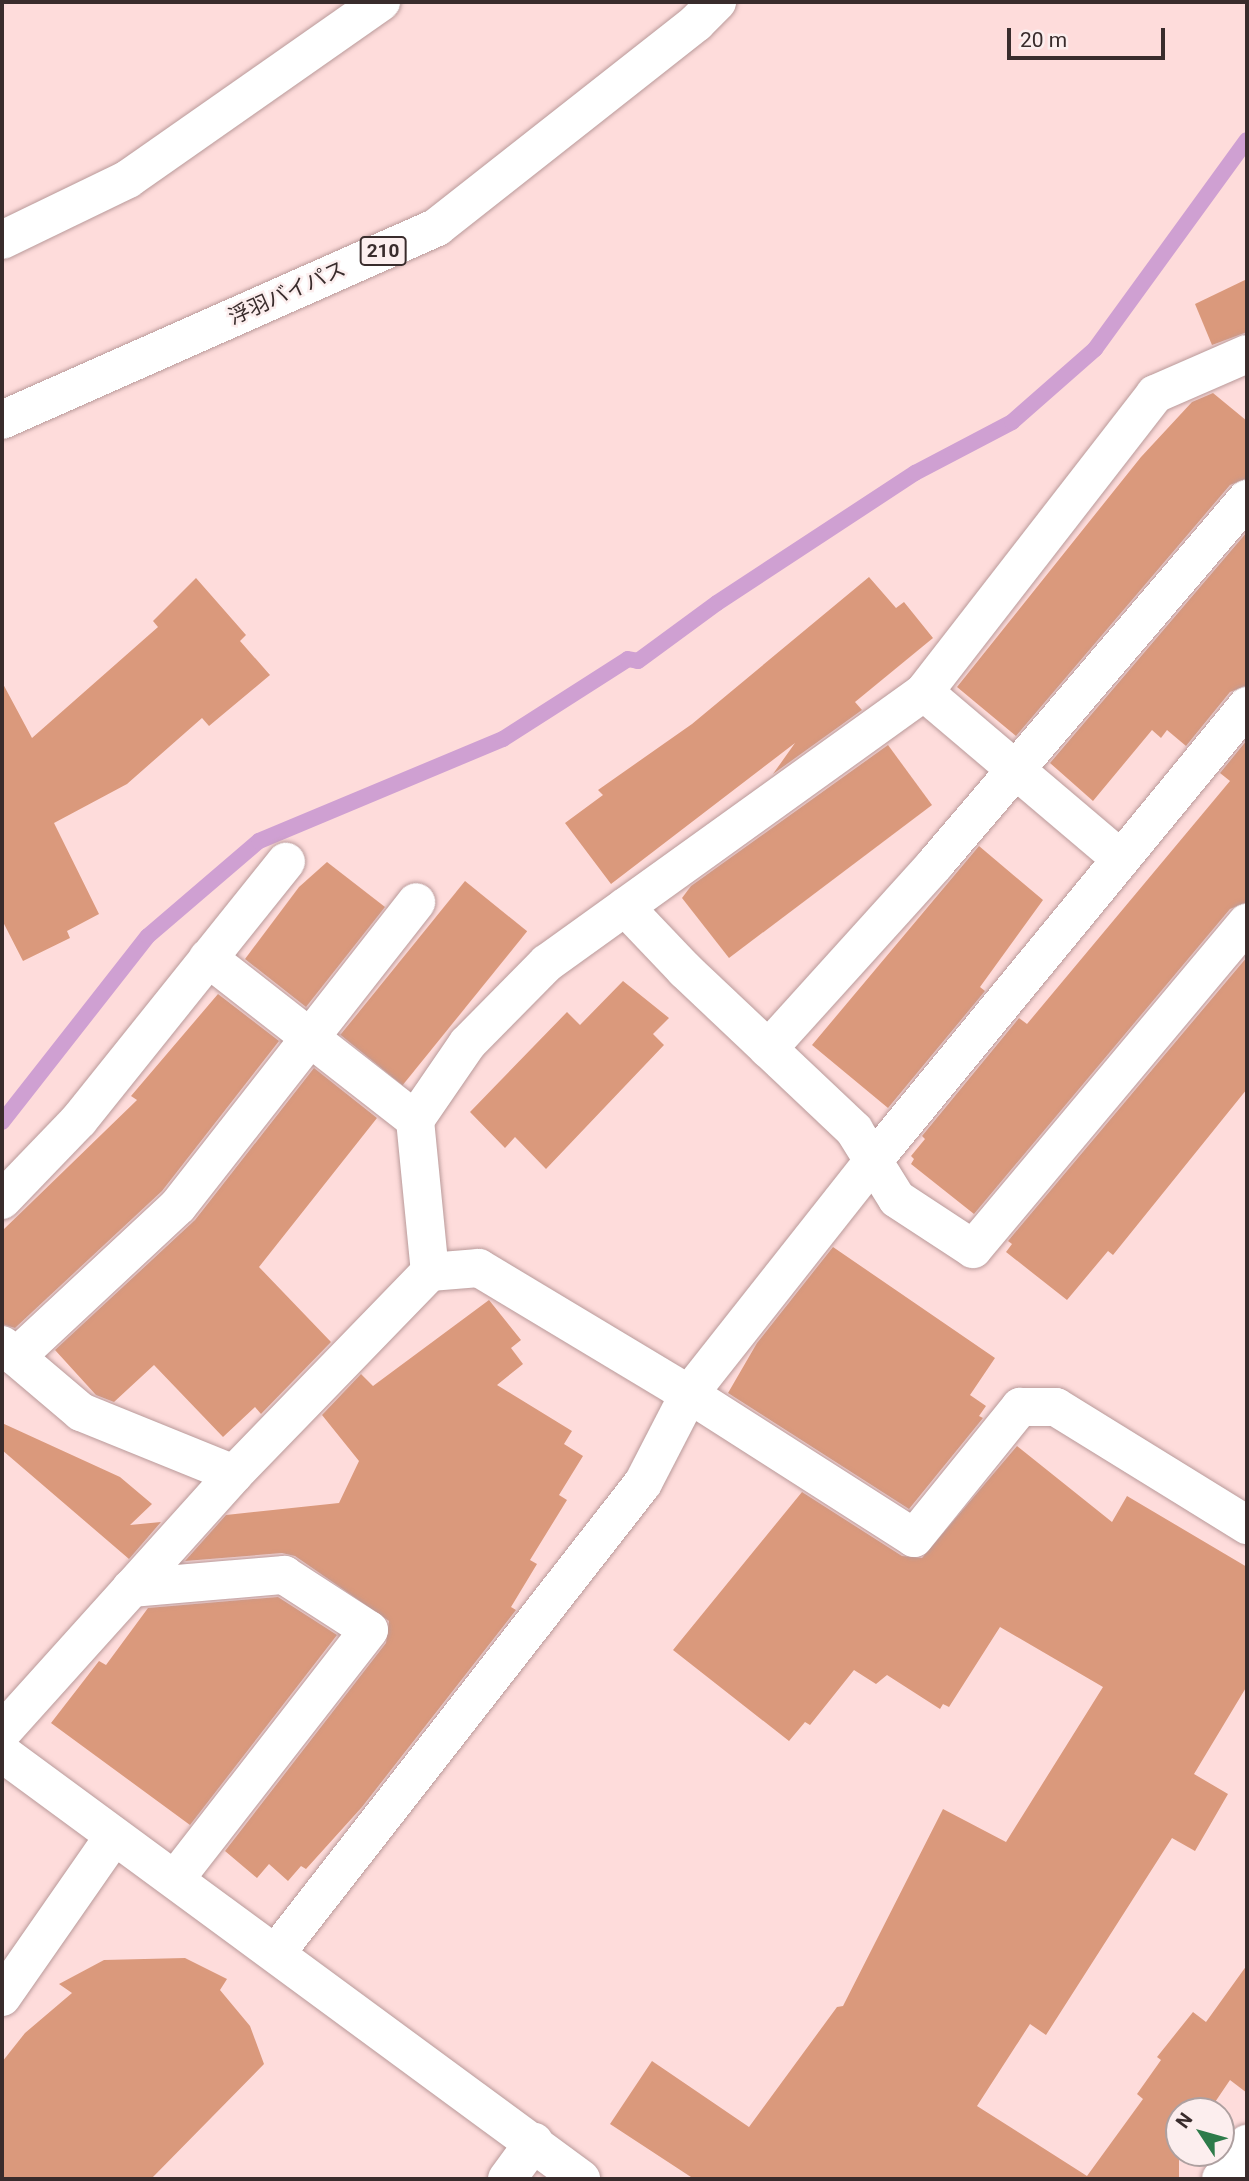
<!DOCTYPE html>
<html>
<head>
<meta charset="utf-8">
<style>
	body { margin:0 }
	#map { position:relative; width:1249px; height:2181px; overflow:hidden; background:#fedcdb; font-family:Roboto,"Noto Sans JP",sans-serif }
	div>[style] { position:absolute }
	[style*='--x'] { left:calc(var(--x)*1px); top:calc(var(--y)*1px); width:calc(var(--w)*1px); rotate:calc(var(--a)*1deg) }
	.stream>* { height:16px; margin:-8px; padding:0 8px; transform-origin:8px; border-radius:8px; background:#cfa0d2 }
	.building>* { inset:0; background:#da997c; transform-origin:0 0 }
	.roads { filter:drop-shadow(0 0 2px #b99a9a) drop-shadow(0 0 2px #b99a9a) }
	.minor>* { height:38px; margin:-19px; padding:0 19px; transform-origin:19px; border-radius:19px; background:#fff }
	.highway>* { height:38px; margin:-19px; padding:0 19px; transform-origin:19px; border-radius:19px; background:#fff }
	span { translate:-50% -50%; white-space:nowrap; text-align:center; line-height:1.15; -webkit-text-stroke:5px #fceeee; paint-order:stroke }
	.shield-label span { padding:2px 5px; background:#fceeee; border:2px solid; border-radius:5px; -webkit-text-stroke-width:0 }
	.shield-label { font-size:19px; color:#392c2c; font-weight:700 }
	.street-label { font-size:21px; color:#392c2c }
	.frame { position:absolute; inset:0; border:4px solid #392c2c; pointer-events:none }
	.north { position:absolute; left:1165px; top:2097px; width:70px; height:70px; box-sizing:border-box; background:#fceeee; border:2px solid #aea0a0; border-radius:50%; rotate:306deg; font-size:19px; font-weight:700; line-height:28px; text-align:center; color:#392c2c }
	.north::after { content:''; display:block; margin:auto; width:24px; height:32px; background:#2e7b4a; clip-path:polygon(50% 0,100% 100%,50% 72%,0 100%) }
	.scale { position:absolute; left:1007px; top:28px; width:158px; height:32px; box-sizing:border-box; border:4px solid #392c2c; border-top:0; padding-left:9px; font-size:21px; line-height:24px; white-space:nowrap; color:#392c2c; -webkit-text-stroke:5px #fceeee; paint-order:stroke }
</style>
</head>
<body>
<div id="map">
	<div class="stream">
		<i style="--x:2;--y:1122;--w:236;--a:-51.9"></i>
		<i style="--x:148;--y:936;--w:146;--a:-40.6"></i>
		<i style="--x:259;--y:841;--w:264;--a:-22.7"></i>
		<i style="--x:503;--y:739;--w:148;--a:-32.6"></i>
		<i style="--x:628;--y:659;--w:10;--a:11"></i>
		<i style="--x:638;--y:661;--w:98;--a:-36.3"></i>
		<i style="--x:717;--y:603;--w:237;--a:-33.3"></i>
		<i style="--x:915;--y:473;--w:110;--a:-27.7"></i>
		<i style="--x:1012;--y:422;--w:111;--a:-41.3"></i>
		<i style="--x:1095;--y:349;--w:258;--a:-54"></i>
	</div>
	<div class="building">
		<i style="clip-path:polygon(1247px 279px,1247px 332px,1212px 345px,1195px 304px)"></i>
		<i style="clip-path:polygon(1213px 393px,1247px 421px,1247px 478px,1230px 485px,1016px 736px,957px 687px,1141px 457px,1192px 402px)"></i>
		<i style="clip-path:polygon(1247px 532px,1247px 685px,1230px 692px,1186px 746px,1167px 730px,1161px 738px,1152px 730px,1093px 801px,1050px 763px)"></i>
		<i style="clip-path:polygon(869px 577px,896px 608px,904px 602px,933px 638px,855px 702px,862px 710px,773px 774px,795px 743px,611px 884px,565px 823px,603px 795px,598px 790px,692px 724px)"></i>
		<i style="clip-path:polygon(196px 578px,246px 635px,240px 641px,270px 675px,209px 726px,202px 718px,127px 784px,54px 823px,99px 914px,67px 931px,70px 938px,23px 961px,2px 920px,2px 682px,32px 738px,158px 627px,153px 621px)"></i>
		<i style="clip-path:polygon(1247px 740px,1247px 902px,1230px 909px,974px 1214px,911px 1164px,914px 1159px,911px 1156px,925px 1139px,922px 1136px,1019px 1018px,1027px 1024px,1230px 781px,1220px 773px)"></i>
		<i style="clip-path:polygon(888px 745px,932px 805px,729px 958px,682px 898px,691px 886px)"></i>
		<i style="clip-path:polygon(979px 846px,1043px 900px,980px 987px,985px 991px,888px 1108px,812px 1045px)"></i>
		<i style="clip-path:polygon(327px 862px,385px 907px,306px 1007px,245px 959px,299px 887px)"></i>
		<i style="left:465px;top:881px;width:80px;height:198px;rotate:39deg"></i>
		<i style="clip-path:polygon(1247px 957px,1247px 1089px,1113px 1255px,1108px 1251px,1067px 1300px,1006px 1252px,1012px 1244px,1008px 1241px)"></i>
		<i style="clip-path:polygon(623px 981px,669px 1018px,653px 1034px,664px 1045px,546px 1169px,515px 1137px,505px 1148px,470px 1112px,567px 1012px,580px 1025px)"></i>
		<i style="clip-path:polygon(218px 994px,279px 1041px,162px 1191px,15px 1328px,2px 1324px,2px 1231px,137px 1100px,131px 1096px)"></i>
		<i style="clip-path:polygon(314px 1068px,377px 1118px,259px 1267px,331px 1342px,261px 1414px,255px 1407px,223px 1437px,154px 1365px,114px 1402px,96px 1395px,55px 1350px,195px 1220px)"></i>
		<i style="clip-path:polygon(833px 1247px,995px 1358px,970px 1395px,986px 1406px,979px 1416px,983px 1418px,909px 1509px,728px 1393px,757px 1343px)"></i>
		<i style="clip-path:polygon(489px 1300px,521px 1340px,511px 1348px,523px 1364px,497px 1385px,572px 1431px,564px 1444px,583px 1456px,559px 1495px,567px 1500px,530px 1560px,537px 1564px,511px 1607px,516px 1610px,362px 1807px,306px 1869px,301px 1866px,288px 1881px,269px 1864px,257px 1878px,225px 1851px,386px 1643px,389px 1621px,295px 1556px,282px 1553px,185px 1561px,226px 1515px,339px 1503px,359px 1461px,322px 1415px,361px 1374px,373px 1386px)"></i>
		<i style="clip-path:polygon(2px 1423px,120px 1477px,152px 1504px,130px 1525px,161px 1522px,129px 1559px,2px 1450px)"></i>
		<i style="clip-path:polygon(1017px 1446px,1112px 1522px,1127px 1496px,1247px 1567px,1247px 1686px,1194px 1774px,1228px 1794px,1195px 1851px,1172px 1838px,1046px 2035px,1030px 2024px,977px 2106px,1087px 2176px,1143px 2099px,1137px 2094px,1161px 2060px,1157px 2057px,1193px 2012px,1206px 2022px,1247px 1965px,1247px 2093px,1230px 2080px,1209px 2111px,1179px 2111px,1179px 2179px,694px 2179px,610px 2124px,652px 2061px,749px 2127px,837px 2007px,843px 2006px,943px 1809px,1006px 1842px,1103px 1687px,1000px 1627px,949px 1707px,943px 1704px,940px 1709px,887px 1675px,876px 1684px,854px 1670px,810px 1725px,805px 1722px,789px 1741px,673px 1650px,802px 1492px,902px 1556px,922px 1558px)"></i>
		<i style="clip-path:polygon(278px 1597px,337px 1635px,190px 1825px,51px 1723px,99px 1661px,106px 1665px,148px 1608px)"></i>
		<i style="clip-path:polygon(185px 1958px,227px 1979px,220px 1990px,250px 2026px,264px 2064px,151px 2179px,2px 2179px,2px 2062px,25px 2033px,72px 1993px,59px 1984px,104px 1960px)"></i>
	</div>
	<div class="roads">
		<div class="minor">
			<i style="--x:2;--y:240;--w:140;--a:-25.8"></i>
			<i style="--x:128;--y:179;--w:309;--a:-35"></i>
			<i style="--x:924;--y:692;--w:258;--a:40.3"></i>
			<i style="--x:625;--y:907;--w:87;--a:46.4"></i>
			<i style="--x:685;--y:970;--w:233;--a:43.4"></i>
			<i style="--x:854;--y:1130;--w:81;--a:58.1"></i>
			<i style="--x:897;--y:1199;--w:91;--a:33.3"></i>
			<i style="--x:973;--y:1249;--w:426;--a:-50"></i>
			<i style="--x:208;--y:958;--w:263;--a:38"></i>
			<i style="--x:415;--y:1120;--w:153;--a:84.4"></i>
			<i style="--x:768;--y:1049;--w:249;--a:-47.9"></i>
			<i style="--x:935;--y:864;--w:480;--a:-49.5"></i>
			<i style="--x:415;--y:1120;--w:93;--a:-55.5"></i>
			<i style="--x:468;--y:1043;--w:112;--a:-45.4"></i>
			<i style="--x:547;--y:963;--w:464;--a:-35.7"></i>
			<i style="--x:924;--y:692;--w:377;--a:-52.2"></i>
			<i style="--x:1155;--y:394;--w:100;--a:-23.5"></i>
			<i style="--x:2;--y:1200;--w:111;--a:-46.1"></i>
			<i style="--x:79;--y:1120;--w:331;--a:-51.3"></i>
			<i style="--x:2;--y:1345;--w:104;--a:40.3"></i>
			<i style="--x:81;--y:1412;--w:165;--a:22.1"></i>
			<i style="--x:16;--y:1357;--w:221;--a:-43"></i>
			<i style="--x:178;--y:1206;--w:386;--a:-51.9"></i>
			<i style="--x:131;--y:1588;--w:154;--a:-4.9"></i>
			<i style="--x:284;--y:1575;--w:101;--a:32.9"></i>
			<i style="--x:369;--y:1630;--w:316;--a:127.9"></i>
			<i style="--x:2;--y:1732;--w:347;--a:-48"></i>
			<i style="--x:234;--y:1474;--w:281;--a:-45.9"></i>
			<i style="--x:430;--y:1272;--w:49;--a:-4.7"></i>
			<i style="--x:479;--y:1268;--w:245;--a:31"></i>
			<i style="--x:689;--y:1394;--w:267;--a:32.6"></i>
			<i style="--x:914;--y:1538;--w:169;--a:-51"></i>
			<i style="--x:1020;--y:1407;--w:36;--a:0"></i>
			<i style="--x:1056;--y:1407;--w:225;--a:31.7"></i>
			<i style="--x:2;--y:1753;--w:719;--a:36.34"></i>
			<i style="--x:276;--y:1953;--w:596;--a:-52.02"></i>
			<i style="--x:643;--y:1483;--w:100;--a:-62.7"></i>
			<i style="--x:689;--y:1394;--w:297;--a:-51.7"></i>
			<i style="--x:873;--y:1161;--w:589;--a:-50.58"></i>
			<i style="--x:2;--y:1997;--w:196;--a:-55.2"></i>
			<i style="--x:507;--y:2179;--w:46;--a:-53.9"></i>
			<i style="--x:1221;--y:2179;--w:44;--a:-53.4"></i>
		</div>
		<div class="highway">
			<i style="--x:2;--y:420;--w:476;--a:-23.9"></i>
			<i style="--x:437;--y:227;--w:330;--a:-38.2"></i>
			<i style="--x:696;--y:23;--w:30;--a:-45"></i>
		</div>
	</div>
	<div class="shield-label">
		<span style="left:383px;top:251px">210</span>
	</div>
	<div class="street-label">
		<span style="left:287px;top:293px;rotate:-24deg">浮羽バイパス</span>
	</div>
	<div class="frame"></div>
	<div class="north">N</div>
	<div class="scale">20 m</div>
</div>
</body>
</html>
